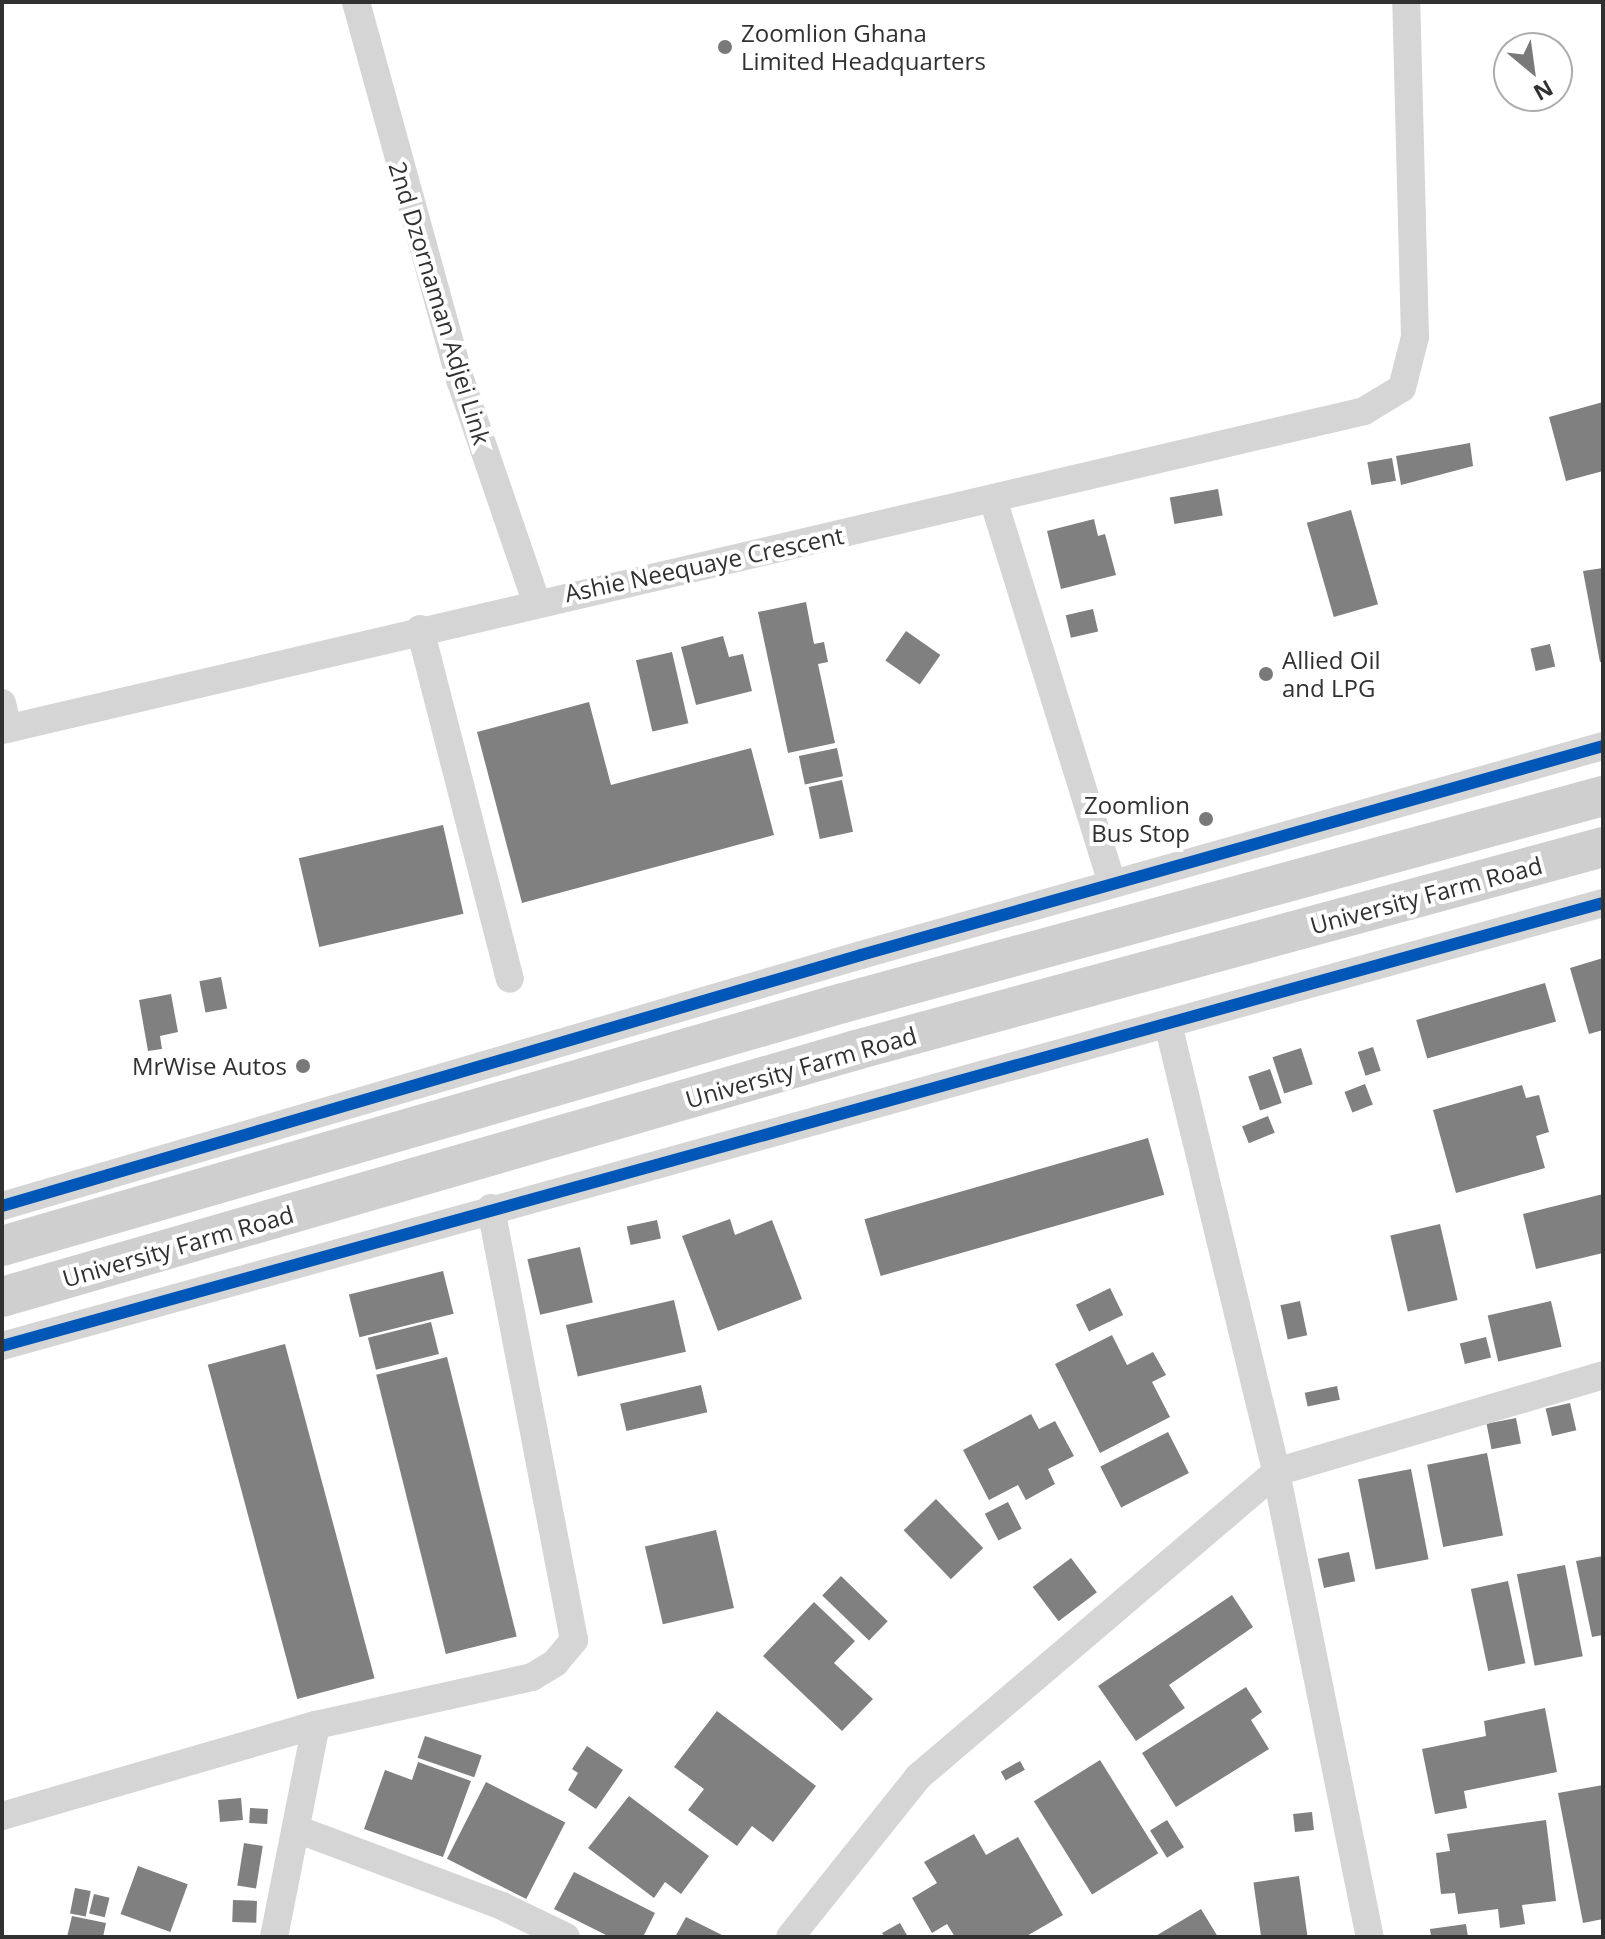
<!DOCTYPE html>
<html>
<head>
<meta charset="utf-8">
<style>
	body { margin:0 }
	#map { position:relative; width:1605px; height:1939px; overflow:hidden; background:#fff; font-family:"Open Sans",sans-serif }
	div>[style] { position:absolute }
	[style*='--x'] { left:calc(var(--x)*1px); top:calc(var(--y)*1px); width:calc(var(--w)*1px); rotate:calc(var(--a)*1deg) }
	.building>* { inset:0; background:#808080; transform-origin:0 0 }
	.street>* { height:28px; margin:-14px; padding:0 14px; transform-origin:14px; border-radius:14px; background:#d5d5d5 }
	.secondary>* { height:40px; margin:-20px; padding:0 20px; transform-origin:20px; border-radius:20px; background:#cfcfcf }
	.cycleway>* { height:12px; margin:-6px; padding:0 6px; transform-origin:6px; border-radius:6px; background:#0057b8 }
	.dots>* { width:22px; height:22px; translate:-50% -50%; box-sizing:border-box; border:4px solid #fff; border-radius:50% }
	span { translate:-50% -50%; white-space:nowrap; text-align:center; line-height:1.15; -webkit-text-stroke:8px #fff; paint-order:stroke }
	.poi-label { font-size:24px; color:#313131 }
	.left { translate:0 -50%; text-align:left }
	.right { translate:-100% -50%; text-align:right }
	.street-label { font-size:24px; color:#313131 }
	.frame { position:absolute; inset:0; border:4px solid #313131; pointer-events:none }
	.north { position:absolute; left:1493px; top:32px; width:80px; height:80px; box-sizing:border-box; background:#fff; border:2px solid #adadad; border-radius:50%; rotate:151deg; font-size:22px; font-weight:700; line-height:32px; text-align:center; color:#313131 }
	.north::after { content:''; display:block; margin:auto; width:28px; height:36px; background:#797979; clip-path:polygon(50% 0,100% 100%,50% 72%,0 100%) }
</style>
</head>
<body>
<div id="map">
	<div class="building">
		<i style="clip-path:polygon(1603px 402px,1603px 471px,1566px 481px,1549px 417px)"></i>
		<i style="clip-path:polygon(1470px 443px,1473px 466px,1401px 485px,1396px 456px)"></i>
		<i style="left:1392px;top:458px;width:23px;height:25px;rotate:80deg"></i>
		<i style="left:1218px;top:489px;width:27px;height:49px;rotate:80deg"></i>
		<i style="left:1351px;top:510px;width:98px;height:46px;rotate:74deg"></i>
		<i style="clip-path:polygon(1094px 519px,1098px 536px,1105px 534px,1116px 575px,1061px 589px,1047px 531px)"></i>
		<i style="clip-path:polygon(1603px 568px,1603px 662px,1600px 662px,1583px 571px)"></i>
		<i style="clip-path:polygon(806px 602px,814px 644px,824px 642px,828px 662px,818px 664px,835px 743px,788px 753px,758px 612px)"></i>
		<i style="left:1093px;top:609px;width:23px;height:28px;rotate:77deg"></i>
		<i style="left:906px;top:631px;width:42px;height:36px;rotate:35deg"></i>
		<i style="clip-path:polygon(723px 636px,729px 657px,743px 654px,752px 691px,696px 705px,681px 647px)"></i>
		<i style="left:1550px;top:644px;width:23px;height:20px;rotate:77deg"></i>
		<i style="left:672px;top:652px;width:73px;height:37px;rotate:77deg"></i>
		<i style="clip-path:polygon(589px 702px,611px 785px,751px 748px,774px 835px,522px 903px,477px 732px)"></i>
		<i style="left:837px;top:748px;width:29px;height:39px;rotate:78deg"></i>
		<i style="left:842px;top:780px;width:53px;height:34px;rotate:78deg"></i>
		<i style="left:443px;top:825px;width:91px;height:148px;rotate:77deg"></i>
		<i style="clip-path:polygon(1603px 958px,1603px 1030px,1589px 1034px,1570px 968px)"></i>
		<i style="left:221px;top:977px;width:32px;height:22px;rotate:79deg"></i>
		<i style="left:1545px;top:983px;width:40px;height:134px;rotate:74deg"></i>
		<i style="clip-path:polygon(171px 994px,178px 1032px,160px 1036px,162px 1049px,148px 1051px,139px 1000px)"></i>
		<i style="left:1373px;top:1047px;width:25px;height:16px;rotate:72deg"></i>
		<i style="left:1301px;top:1048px;width:38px;height:30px;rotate:72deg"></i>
		<i style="left:1270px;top:1069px;width:36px;height:23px;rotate:71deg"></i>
		<i style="left:1365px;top:1084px;width:22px;height:22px;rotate:69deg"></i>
		<i style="clip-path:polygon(1522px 1085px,1526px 1098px,1539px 1095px,1549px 1132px,1536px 1136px,1545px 1168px,1456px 1193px,1433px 1110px)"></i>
		<i style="left:1268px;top:1116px;width:18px;height:28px;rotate:68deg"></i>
		<i style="left:1148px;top:1138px;width:59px;height:295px;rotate:74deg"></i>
		<i style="clip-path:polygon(1603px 1194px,1603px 1253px,1536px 1269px,1523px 1214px)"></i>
		<i style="clip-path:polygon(730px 1219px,735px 1235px,772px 1220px,802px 1299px,718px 1331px,682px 1236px)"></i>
		<i style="left:657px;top:1220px;width:19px;height:31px;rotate:78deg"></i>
		<i style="left:1440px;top:1224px;width:78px;height:51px;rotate:77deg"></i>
		<i style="left:580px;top:1247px;width:57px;height:54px;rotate:77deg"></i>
		<i style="left:443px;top:1271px;width:44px;height:97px;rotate:76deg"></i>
		<i style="left:1110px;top:1288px;width:30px;height:38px;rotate:64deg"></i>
		<i style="left:674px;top:1300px;width:53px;height:111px;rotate:77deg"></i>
		<i style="left:1300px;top:1301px;width:35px;height:20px;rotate:78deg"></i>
		<i style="left:1551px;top:1301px;width:47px;height:65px;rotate:77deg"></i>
		<i style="left:431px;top:1322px;width:33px;height:65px;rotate:76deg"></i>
		<i style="clip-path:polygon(1112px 1335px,1127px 1365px,1153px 1352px,1166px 1375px,1152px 1382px,1170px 1417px,1100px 1453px,1055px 1364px)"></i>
		<i style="left:1486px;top:1337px;width:21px;height:27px;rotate:76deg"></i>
		<i style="left:285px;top:1344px;width:346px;height:80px;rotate:75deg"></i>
		<i style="left:447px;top:1357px;width:288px;height:73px;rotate:76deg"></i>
		<i style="left:701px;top:1385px;width:28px;height:83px;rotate:77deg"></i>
		<i style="left:1337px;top:1386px;width:14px;height:33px;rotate:78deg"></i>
		<i style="left:1570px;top:1403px;width:28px;height:25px;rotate:77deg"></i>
		<i style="clip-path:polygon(1031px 1414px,1039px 1429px,1055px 1421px,1074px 1456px,1048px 1469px,1055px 1484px,1026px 1500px,1018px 1485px,989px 1500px,963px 1450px)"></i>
		<i style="left:1516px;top:1418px;width:26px;height:30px;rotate:79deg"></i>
		<i style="left:1168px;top:1432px;width:46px;height:76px;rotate:63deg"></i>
		<i style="left:1487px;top:1453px;width:84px;height:61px;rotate:79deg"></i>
		<i style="left:1411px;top:1469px;width:92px;height:54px;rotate:79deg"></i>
		<i style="left:936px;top:1499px;width:68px;height:45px;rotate:46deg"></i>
		<i style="left:1008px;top:1502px;width:30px;height:26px;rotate:63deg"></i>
		<i style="left:716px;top:1530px;width:80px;height:73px;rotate:77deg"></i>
		<i style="left:1349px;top:1552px;width:30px;height:32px;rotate:78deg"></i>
		<i style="clip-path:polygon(1603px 1556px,1603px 1635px,1592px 1637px,1576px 1561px)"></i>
		<i style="left:1071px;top:1558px;width:43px;height:48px;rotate:53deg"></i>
		<i style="left:1565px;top:1565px;width:93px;height:49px;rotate:79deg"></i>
		<i style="left:841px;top:1576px;width:65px;height:27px;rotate:44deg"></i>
		<i style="left:1508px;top:1581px;width:84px;height:38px;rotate:78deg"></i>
		<i style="clip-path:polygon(1232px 1595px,1253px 1627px,1169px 1685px,1185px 1708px,1136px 1741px,1098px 1686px)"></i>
		<i style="clip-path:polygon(814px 1602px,855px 1641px,834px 1663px,873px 1699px,842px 1731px,763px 1656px)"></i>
		<i style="clip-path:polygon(1246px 1687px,1262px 1712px,1251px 1720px,1269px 1749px,1176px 1807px,1142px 1753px)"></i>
		<i style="clip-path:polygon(1545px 1708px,1557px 1772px,1464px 1791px,1467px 1808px,1435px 1814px,1422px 1749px,1486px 1736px,1484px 1721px)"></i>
		<i style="clip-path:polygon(717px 1711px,816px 1786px,773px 1842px,752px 1826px,737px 1846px,688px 1810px,704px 1789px,674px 1767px)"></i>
		<i style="left:425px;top:1736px;width:60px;height:23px;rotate:19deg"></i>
		<i style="clip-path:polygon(587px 1746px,623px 1770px,596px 1809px,568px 1790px,578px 1773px,572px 1769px)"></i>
		<i style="left:1100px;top:1760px;width:110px;height:78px;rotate:58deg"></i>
		<i style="left:1020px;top:1761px;width:10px;height:22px;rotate:61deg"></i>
		<i style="clip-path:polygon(418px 1762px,471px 1781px,443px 1857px,364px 1829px,385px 1770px,412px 1780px)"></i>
		<i style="left:486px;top:1782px;width:89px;height:86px;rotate:27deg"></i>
		<i style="clip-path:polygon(1603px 1785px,1603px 1919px,1583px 1923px,1558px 1793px)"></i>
		<i style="clip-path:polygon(629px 1796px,709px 1856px,681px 1894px,665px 1882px,654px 1898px,588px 1848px)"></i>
		<i style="left:241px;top:1798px;width:22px;height:23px;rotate:85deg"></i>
		<i style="left:250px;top:1808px;width:18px;height:15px;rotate:3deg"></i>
		<i style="left:1312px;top:1812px;width:18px;height:19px;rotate:84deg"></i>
		<i style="left:1167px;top:1820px;width:32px;height:20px;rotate:58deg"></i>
		<i style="clip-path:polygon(1546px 1820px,1556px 1901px,1522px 1905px,1525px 1924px,1500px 1928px,1498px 1909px,1458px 1914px,1455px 1893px,1441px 1894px,1436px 1853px,1450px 1851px,1447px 1834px)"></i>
		<i style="clip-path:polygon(974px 1834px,986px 1855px,1018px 1837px,1063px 1915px,1025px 1937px,955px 1937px,947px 1924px,932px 1933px,912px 1898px,937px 1883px,924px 1862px)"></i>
		<i style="left:244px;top:1843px;width:19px;height:43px;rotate:9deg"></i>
		<i style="left:138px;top:1866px;width:53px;height:51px;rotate:20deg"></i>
		<i style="clip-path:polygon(574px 1872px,655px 1913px,643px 1937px,610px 1937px,554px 1909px)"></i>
		<i style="left:1299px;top:1876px;width:62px;height:46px;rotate:82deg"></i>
		<i style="left:75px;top:1888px;width:16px;height:26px;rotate:11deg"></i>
		<i style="left:94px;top:1894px;width:16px;height:20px;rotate:14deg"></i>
		<i style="left:233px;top:1900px;width:24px;height:22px;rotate:2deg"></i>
		<i style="clip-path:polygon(1201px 1909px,1218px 1937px,1154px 1937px)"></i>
		<i style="clip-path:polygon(72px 1916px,106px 1923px,103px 1937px,67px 1937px)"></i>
		<i style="clip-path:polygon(686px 1917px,726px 1937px,675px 1937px)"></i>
		<i style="clip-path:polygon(900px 1923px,908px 1937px,885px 1937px,882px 1933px)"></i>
		<i style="clip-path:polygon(1466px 1924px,1468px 1937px,1431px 1937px,1430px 1929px)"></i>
	</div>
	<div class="street">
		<i style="--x:356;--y:2;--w:394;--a:74.6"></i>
		<i style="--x:461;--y:382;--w:231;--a:71.1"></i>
		<i style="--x:993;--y:499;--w:403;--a:72.8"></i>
		<i style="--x:420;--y:629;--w:361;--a:75.6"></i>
		<i style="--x:2;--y:703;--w:26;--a:77"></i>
		<i style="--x:2;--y:730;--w:1399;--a:-13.18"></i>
		<i style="--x:1364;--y:411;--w:44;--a:-31.2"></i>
		<i style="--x:1402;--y:388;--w:53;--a:-75.7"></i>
		<i style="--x:1415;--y:337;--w:335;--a:-91.5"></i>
		<i style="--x:1168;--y:1024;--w:461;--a:76.4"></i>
		<i style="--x:1276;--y:1472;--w:474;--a:78.6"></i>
		<i style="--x:2;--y:1206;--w:895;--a:-16.29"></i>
		<i style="--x:861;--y:955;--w:771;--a:-15.73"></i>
		<i style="--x:2;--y:1346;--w:1661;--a:-15.47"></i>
		<i style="--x:2;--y:1816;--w:327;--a:-16.2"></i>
		<i style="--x:316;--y:1725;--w:221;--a:-12.5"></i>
		<i style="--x:532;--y:1677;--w:27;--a:-31"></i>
		<i style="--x:555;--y:1663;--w:30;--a:-50"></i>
		<i style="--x:574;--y:1640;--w:440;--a:-100.9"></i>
		<i style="--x:299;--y:1830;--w:217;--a:20.5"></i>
		<i style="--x:502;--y:1906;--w:71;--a:25.8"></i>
		<i style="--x:274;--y:1937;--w:216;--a:-78.8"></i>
		<i style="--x:790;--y:1937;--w:205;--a:-51.3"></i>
		<i style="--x:918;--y:1777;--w:470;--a:-40.4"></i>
		<i style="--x:1276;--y:1472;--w:341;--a:-16.5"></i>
	</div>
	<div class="secondary">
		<i style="--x:2;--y:1246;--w:875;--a:-16.12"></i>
		<i style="--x:843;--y:1003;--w:788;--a:-15.24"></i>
		<i style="--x:2;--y:1297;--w:889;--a:-16.13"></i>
		<i style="--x:856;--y:1050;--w:774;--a:-15.2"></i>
	</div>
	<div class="cycleway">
		<i style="--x:2;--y:1206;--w:895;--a:-16.29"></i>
		<i style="--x:861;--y:955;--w:771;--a:-15.73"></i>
		<i style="--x:2;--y:1346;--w:1661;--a:-15.47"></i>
	</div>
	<div class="dots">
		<i style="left:725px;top:47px;background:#797979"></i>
		<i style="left:1266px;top:674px;background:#797979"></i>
		<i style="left:1206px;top:819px;background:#797979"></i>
		<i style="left:303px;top:1066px;background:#797979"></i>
	</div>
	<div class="poi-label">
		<span class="left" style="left:741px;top:47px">Zoomlion Ghana<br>Limited Headquarters</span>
		<span class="left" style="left:1282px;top:674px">Allied Oil<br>and LPG</span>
		<span class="right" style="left:1190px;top:819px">Zoomlion<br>Bus Stop</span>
		<span class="right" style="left:287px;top:1066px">MrWise Autos</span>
	</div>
	<div class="street-label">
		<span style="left:440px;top:303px;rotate:73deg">2nd Dzornaman Adjei Link</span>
		<span style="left:704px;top:564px;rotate:-12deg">Ashie Neequaye Crescent</span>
		<span style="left:1426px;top:895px;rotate:-15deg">University Farm Road</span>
		<span style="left:801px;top:1067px;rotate:-16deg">University Farm Road</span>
		<span style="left:178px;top:1246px;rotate:-16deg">University Farm Road</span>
	</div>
	<div class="frame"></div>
	<div class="north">N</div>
</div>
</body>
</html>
